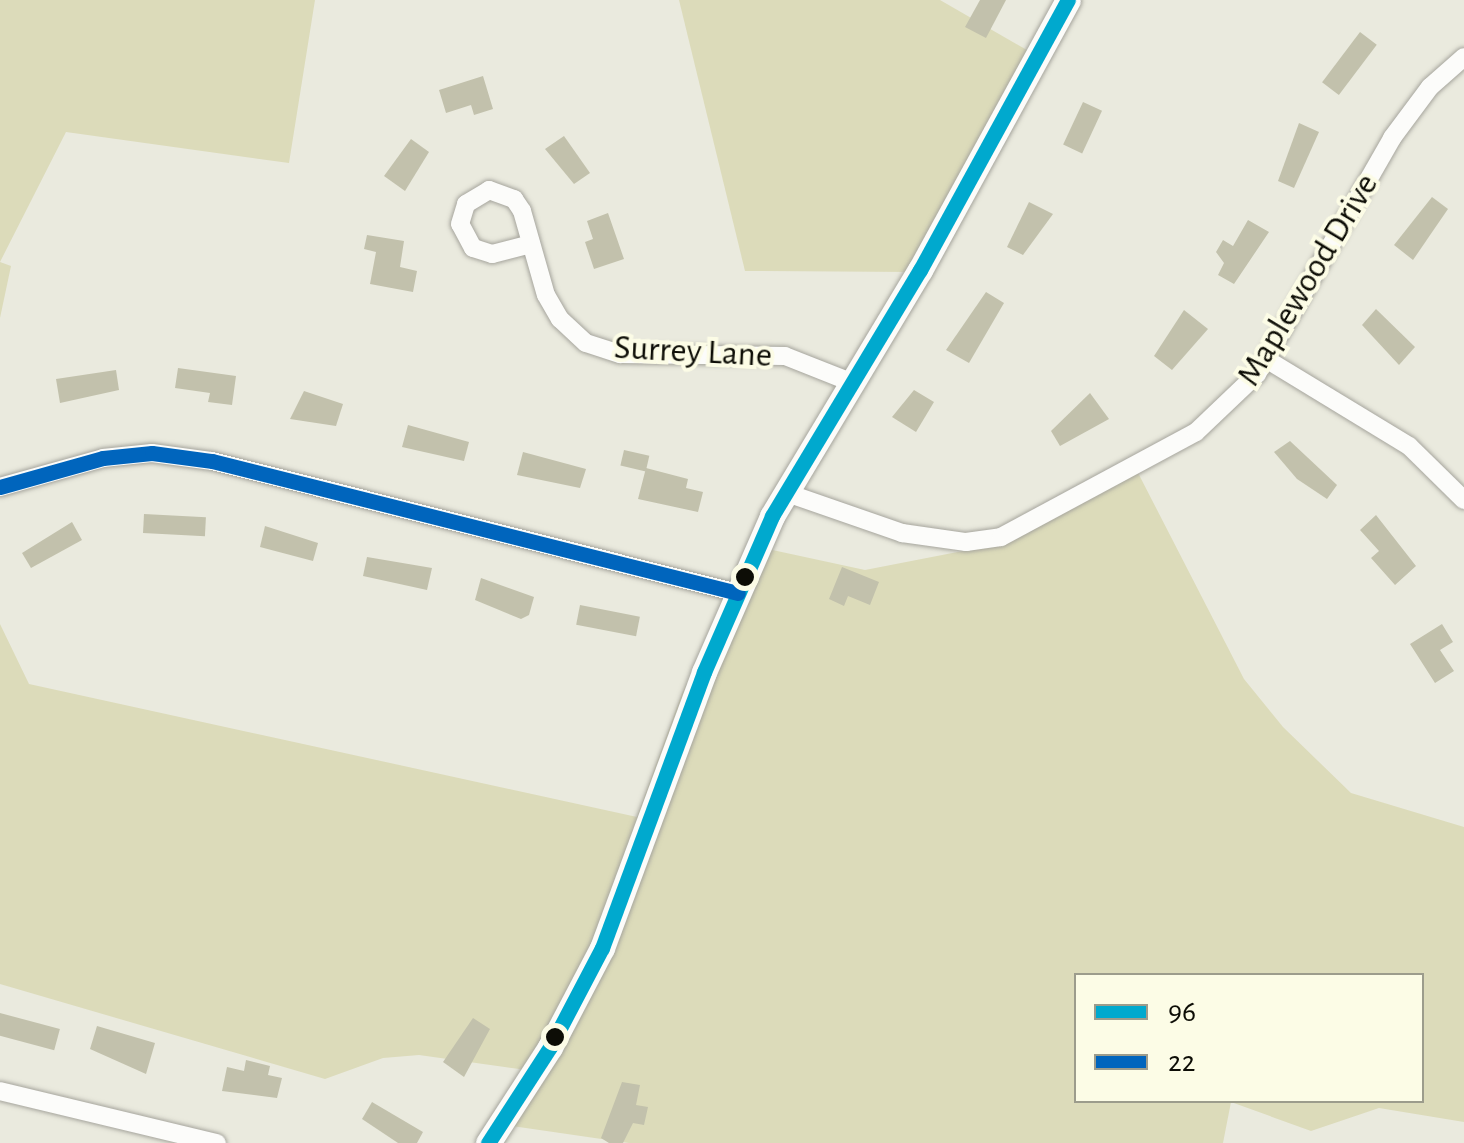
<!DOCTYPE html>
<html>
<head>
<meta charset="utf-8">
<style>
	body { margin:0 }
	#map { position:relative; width:1464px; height:1143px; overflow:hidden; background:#eaeade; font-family:"Alegreya Sans",sans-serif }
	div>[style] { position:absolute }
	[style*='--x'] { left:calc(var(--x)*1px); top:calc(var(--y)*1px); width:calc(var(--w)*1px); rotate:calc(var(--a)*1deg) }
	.green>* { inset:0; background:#dcdbba }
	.building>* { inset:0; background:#c2c1ac; transform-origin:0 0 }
	.roads { filter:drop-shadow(0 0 2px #a6a59d) drop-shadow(0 0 2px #a6a59d) }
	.minor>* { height:18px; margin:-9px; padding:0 9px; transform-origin:9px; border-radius:9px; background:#fcfcfa }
	.secondary>* { height:25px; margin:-12.5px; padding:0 12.5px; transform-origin:12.5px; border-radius:12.5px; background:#fcfcfa }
	.bus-1>* { height:15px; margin:-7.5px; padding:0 7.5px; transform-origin:7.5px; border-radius:7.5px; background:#00a9ce }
	.bus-2>* { height:15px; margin:-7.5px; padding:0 7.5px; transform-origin:7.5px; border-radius:7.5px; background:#0065bd }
	.dots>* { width:28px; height:28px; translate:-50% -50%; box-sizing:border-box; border:5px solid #fcfce6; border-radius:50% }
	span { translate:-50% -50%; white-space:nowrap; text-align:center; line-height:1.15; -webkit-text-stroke:8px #fcfce6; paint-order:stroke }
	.street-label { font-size:35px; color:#0d0d06 }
	.legend { position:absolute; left:1074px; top:973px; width:350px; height:130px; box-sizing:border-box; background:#fcfce6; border:2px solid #9c9c8c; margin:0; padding:12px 18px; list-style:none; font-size:30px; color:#0d0d06 }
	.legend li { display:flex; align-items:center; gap:20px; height:50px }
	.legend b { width:50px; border:2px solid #9c9c8c }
</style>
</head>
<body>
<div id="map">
	<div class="green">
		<i style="clip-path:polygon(0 0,315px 0,289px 163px,66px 132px,0 262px,11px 266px,0 318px)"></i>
		<i style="clip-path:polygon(679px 0,940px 0,1044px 60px,912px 272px,745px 271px)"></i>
		<i style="clip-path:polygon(evenodd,1135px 467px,1244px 679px,1283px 727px,1351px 793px,1464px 827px,1464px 1122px,1379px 1108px,1311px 1131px,1231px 1102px,1223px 1143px,629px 1143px,512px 1126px,534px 1071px,419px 1055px,383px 1058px,325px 1079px,0 984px,0 624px,29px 684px,637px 817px,682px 693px,758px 547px,865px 570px,973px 549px,1135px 467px,1076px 976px,1422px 976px,1422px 1100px,1076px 1100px,1076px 976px)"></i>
	</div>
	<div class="building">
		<i style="clip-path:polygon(980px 0,1006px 0,986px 38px,965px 27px)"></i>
		<i style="left:1360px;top:32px;width:21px;height:63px;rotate:37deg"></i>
		<i style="clip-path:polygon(483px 76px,493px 109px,474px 115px,471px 105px,446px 113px,439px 90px)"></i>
		<i style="left:1083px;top:102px;width:21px;height:47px;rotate:25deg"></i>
		<i style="clip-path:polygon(1299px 123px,1319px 132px,1294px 188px,1278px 181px)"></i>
		<i style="clip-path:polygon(564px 136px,590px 173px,574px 184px,545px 149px)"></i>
		<i style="clip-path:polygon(411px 139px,429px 152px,405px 191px,384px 176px)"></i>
		<i style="clip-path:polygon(1432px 197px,1448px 209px,1413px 260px,1394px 245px)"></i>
		<i style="clip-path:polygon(1029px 202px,1053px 214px,1023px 255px,1007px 247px)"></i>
		<i style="clip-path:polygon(608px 213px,624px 259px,594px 269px,585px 242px,593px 239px,587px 221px)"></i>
		<i style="clip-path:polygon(1248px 220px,1269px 232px,1234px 284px,1218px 275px,1224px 263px,1216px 252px,1223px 240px,1233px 246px)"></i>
		<i style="clip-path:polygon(367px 235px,404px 241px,400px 267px,417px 271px,413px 292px,370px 284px,376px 252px,364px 249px)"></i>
		<i style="clip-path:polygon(986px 292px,1004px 303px,969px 363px,946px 350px)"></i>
		<i style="clip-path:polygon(1376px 309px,1415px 347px,1399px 365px,1362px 325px)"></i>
		<i style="clip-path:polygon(1184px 310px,1208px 329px,1172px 370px,1154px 356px)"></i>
		<i style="clip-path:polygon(178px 368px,236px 376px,232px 405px,208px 402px,210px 393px,175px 388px)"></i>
		<i style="clip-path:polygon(116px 370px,119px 390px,60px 403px,56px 379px)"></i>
		<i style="clip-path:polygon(914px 390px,934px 402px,916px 432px,892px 417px)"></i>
		<i style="clip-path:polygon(304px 391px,343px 404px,336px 426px,290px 419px)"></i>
		<i style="clip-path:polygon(1090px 393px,1109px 419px,1060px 446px,1051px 431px)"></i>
		<i style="clip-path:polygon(408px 425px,469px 442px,464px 461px,402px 447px)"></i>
		<i style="clip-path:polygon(1290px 441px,1337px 485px,1327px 499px,1297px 479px,1274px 452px)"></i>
		<i style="left:624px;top:450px;width:26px;height:16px;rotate:13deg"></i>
		<i style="clip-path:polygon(523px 452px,586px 469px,580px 488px,517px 475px)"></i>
		<i style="clip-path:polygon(646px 468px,688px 479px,686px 488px,703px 492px,698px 512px,638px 499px)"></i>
		<i style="left:144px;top:514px;width:62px;height:19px;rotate:3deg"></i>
		<i style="clip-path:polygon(1376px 515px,1416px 566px,1395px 585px,1371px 558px,1379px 551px,1360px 530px)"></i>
		<i style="clip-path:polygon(72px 522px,82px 540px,31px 568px,22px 553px)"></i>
		<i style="clip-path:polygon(265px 526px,318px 543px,313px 561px,260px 547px)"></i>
		<i style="clip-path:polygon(367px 557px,432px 568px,427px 590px,363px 576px)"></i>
		<i style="clip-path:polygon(842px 567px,879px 582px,870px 605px,848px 596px,844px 606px,829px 599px)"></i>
		<i style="clip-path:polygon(481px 578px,534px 597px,529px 615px,521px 619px,475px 600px)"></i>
		<i style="left:580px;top:605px;width:61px;height:20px;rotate:11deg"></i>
		<i style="clip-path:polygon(1442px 624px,1453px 642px,1440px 650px,1454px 671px,1435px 683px,1410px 644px)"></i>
		<i style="left:0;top:1013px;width:62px;height:22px;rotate:15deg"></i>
		<i style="clip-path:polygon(473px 1018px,490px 1029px,464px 1077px,443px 1062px)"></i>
		<i style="clip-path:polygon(97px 1026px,155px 1043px,146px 1074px,90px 1049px)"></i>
		<i style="clip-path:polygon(246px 1060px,270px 1066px,268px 1075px,282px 1078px,277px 1098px,222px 1091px,227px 1067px,244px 1071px)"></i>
		<i style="clip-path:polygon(622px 1082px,640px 1085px,636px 1105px,648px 1107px,644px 1125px,633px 1123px,623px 1143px,609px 1143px,601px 1138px)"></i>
		<i style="clip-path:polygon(372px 1102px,423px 1132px,417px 1143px,398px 1143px,362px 1119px)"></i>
	</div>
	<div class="roads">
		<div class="minor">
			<i style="--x:531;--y:244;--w:40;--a:165.6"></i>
			<i style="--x:492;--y:254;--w:20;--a:-162"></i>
			<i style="--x:473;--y:248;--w:27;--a:-118"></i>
			<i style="--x:460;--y:224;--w:21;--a:-73"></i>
			<i style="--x:466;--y:204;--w:27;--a:-31"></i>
			<i style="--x:489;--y:190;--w:27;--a:20"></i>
			<i style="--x:514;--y:199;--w:14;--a:56"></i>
			<i style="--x:522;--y:211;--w:87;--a:74.1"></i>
			<i style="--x:546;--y:295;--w:28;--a:60"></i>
			<i style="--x:560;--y:319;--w:35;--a:43"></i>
			<i style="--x:586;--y:343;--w:36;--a:18"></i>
			<i style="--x:620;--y:354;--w:165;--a:0.7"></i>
			<i style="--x:785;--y:356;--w:71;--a:21.5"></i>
			<i style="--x:1266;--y:359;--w:167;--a:31.3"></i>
			<i style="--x:1409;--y:446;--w:77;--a:44.5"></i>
			<i style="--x:0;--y:487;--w:107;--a:-15.7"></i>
			<i style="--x:103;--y:458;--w:49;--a:-5.8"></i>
			<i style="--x:152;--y:453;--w:61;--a:7.6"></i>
			<i style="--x:212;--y:461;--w:542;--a:14.09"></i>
			<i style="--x:787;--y:493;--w:122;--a:19.2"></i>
			<i style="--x:902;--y:533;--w:65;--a:8"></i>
			<i style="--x:966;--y:542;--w:35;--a:-8"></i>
			<i style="--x:1001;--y:537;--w:221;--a:-28.3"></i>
			<i style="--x:1196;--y:432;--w:84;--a:-43.6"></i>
			<i style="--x:1257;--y:374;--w:272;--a:-60.2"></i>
			<i style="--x:1392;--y:138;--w:64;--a:-53.3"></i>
			<i style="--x:1430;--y:87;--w:45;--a:-41.4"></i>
			<i style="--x:0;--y:1091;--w:223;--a:13.5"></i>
		</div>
		<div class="secondary">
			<i style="--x:488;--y:1143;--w:114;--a:-57.1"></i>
			<i style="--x:550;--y:1047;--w:112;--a:-62.3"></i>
			<i style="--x:602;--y:948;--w:294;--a:-69.7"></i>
			<i style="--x:704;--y:672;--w:170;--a:-66.4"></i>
			<i style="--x:772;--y:516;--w:287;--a:-59"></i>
			<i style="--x:920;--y:270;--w:308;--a:-61.3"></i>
		</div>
	</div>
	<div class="bus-1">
		<i style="--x:488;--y:1143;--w:114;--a:-57.1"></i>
		<i style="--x:550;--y:1047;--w:112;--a:-62.3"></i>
		<i style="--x:602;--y:948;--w:294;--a:-69.7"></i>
		<i style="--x:704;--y:672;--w:170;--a:-66.4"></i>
		<i style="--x:772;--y:516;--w:287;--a:-59"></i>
		<i style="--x:920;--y:270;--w:308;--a:-61.3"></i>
	</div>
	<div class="bus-2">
		<i style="--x:0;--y:487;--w:107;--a:-15.7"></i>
		<i style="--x:103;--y:458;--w:49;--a:-5.8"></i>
		<i style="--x:152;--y:453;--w:61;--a:7.6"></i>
		<i style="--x:212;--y:461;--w:542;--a:14.09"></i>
	</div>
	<div class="dots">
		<i style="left:745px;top:577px;background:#0d0d06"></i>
		<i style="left:555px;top:1037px;background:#0d0d06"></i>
	</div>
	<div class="street-label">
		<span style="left:1308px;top:280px;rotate:-59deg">Maplewood Drive</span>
		<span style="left:693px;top:352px;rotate:3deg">Surrey Lane</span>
	</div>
	<ul class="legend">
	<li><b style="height:12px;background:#00a9ce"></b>96</li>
	<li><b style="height:12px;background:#0065bd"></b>22</li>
	</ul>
</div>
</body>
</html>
